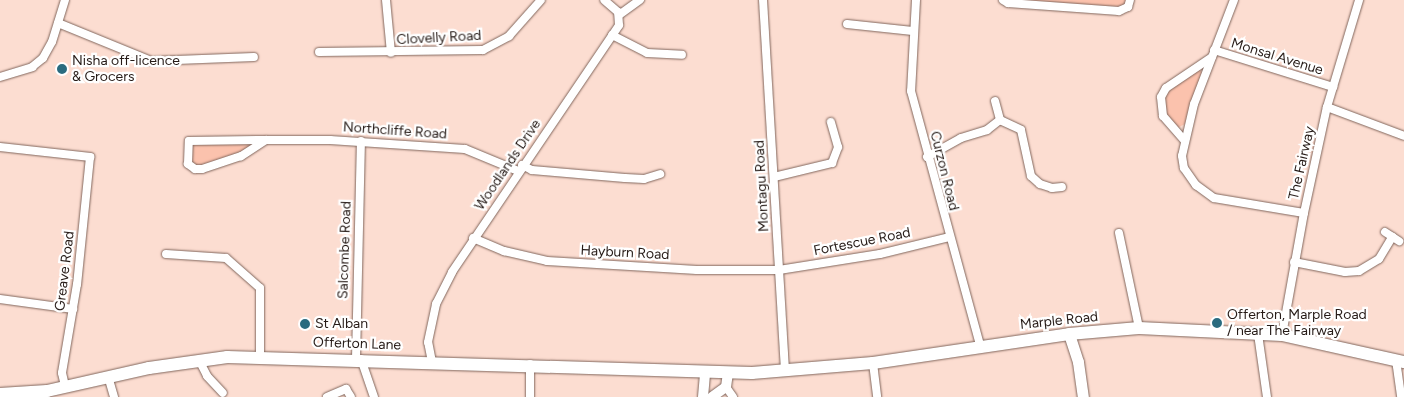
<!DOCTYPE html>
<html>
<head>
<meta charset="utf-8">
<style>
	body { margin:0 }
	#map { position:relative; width:1404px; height:397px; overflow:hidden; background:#fcddd1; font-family:Figtree,sans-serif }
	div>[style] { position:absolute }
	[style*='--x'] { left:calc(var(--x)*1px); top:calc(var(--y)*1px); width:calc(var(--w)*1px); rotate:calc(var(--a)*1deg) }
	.green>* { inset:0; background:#fbc2ad }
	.roads { filter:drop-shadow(0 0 1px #81665c) drop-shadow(0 0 1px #81665c) }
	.minor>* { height:8px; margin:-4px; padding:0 4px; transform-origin:4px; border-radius:4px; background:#fff }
	.tertiary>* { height:10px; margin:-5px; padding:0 5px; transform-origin:5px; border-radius:5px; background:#fff }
	.secondary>* { height:11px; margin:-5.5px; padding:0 5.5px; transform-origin:5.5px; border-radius:5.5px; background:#fff }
	.primary>* { height:12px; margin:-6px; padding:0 6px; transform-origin:6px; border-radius:6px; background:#fff }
	.dots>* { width:14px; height:14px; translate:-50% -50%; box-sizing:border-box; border:2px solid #fff; border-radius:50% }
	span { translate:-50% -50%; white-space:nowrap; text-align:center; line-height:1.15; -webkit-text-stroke:4.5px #fff; paint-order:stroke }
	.street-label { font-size:14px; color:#261b17 }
	.poi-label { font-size:14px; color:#261b17 }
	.left { translate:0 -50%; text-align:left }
</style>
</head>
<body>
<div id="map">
	<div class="green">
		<i style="clip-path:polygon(1003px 0,1130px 0,1124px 10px)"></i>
		<i style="clip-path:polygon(1199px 69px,1203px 74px,1185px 124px,1177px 128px,1166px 117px,1164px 98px,1170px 89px)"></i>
		<i style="clip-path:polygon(257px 140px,241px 156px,202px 169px,190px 166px,189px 141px)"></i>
	</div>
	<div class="roads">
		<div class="minor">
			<i style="--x:386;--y:0;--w:53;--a:84.6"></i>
			<i style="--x:763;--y:0;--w:371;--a:86.6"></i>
			<i style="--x:916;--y:0;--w:91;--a:93.1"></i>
			<i style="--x:911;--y:91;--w:263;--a:74.8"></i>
			<i style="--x:1003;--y:0;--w:6;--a:31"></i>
			<i style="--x:1008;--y:3;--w:111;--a:4.1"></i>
			<i style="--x:1119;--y:11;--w:10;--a:-24"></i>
			<i style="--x:1128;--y:7;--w:7;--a:-74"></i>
			<i style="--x:1234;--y:0;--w:111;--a:111"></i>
			<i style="--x:1194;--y:104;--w:53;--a:103"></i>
			<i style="--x:1182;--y:156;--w:12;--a:81"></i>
			<i style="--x:1184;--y:168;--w:21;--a:55"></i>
			<i style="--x:1196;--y:185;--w:22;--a:36"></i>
			<i style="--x:1214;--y:198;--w:91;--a:9.5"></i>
			<i style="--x:619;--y:15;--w:26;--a:-36"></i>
			<i style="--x:58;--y:23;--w:100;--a:22.2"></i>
			<i style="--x:151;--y:61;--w:103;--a:-2.2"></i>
			<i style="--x:847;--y:24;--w:66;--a:6.1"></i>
			<i style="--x:612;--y:35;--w:39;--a:27"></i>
			<i style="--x:647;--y:53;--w:35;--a:3"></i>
			<i style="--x:1214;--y:50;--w:125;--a:17.3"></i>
			<i style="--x:319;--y:52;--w:164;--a:-0.7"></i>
			<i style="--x:483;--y:50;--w:30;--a:-28"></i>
			<i style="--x:509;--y:36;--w:48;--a:-48.4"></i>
			<i style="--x:0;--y:77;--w:34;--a:-17"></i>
			<i style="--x:32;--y:67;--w:14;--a:-39"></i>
			<i style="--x:43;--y:58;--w:18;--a:-61"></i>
			<i style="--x:52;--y:42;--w:44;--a:-72.8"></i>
			<i style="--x:995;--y:101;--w:20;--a:75"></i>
			<i style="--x:1327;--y:107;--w:82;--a:20.6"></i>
			<i style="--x:266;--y:140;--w:30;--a:147"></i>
			<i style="--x:241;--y:156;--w:41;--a:161.6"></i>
			<i style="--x:202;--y:169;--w:7;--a:180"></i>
			<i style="--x:195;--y:169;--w:9;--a:-144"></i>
			<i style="--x:188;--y:164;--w:23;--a:-88"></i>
			<i style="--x:189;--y:141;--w:68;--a:-0.8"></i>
			<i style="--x:257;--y:140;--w:73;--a:0"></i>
			<i style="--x:330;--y:140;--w:135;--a:3.8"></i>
			<i style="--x:465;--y:149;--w:57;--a:22.5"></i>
			<i style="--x:1184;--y:140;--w:32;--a:-131"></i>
			<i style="--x:1163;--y:116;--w:19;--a:-96"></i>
			<i style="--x:1161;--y:97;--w:10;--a:-61"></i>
			<i style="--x:1166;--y:88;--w:55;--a:-34"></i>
			<i style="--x:0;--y:147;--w:91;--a:6.3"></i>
			<i style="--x:90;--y:157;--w:128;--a:95.8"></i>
			<i style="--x:77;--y:284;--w:90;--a:99.6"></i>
			<i style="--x:62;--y:373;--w:13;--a:77"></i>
			<i style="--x:927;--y:157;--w:39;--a:-29"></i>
			<i style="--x:961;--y:138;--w:27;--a:-17"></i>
			<i style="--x:987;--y:130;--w:16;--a:-38"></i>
			<i style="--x:1000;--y:120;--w:23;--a:25"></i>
			<i style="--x:1021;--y:130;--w:47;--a:77.7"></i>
			<i style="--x:1031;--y:176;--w:12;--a:42"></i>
			<i style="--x:1040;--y:184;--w:13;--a:18"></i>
			<i style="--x:1052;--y:188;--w:10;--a:-6"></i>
			<i style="--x:522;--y:165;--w:11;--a:27"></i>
			<i style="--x:532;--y:170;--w:93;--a:4.9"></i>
			<i style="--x:625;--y:178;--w:19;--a:3"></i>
			<i style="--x:644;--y:179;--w:17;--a:-17"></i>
			<i style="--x:774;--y:177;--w:60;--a:-13.6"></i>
			<i style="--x:832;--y:163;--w:17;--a:-69"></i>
			<i style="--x:838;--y:147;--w:26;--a:-106"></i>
			<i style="--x:1385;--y:232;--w:17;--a:33"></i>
			<i style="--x:1119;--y:233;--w:97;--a:78.1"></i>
			<i style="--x:473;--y:238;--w:34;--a:23"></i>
			<i style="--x:504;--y:251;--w:44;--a:13.1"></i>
			<i style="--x:547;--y:261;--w:150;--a:3.4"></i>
			<i style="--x:697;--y:270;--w:82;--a:0"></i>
			<i style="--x:779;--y:270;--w:102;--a:-9"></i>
			<i style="--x:880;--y:254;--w:71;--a:-13.8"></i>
			<i style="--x:166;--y:254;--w:60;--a:3.8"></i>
			<i style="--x:226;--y:258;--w:45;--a:41.4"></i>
			<i style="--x:260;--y:288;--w:67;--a:90"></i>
			<i style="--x:1294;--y:262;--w:52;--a:11.1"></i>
			<i style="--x:1345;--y:272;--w:14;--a:-4"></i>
			<i style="--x:1359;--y:271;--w:23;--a:-31"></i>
			<i style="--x:1379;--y:259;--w:26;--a:-59"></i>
			<i style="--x:0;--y:299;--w:74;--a:7.8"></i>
			<i style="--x:1258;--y:334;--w:64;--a:81.9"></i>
			<i style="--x:1282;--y:335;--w:124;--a:-79.8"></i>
			<i style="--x:1304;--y:213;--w:108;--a:-77.8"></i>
			<i style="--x:1327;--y:107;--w:112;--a:-73.3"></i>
			<i style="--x:356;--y:359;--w:218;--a:-88.7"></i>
			<i style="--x:361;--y:359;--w:40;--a:71.1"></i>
			<i style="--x:199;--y:360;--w:18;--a:63"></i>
			<i style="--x:207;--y:376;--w:23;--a:47"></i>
			<i style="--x:1396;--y:360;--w:37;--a:82"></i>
			<i style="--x:432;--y:362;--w:20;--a:-101"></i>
			<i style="--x:428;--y:342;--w:39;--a:-78"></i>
			<i style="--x:436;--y:304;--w:36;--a:-63"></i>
			<i style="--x:452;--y:272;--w:298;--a:-55.9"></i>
			<i style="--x:619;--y:25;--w:13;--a:-94"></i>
			<i style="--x:618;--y:12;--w:18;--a:-139"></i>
			<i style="--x:873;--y:363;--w:34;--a:83"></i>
			<i style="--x:530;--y:364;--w:33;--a:90"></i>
			<i style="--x:108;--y:376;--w:22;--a:74"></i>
			<i style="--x:726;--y:387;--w:12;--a:55"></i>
			<i style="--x:327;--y:397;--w:21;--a:-23"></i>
			<i style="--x:346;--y:389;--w:9;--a:58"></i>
		</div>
		<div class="tertiary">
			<i style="--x:703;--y:397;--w:25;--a:-85"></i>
			<i style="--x:712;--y:397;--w:17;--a:-36"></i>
			<i style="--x:726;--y:387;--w:14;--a:-82"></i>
		</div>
		<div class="secondary">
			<i style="--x:1069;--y:334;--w:29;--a:72"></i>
			<i style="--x:1078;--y:362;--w:35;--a:82"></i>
		</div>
		<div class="primary">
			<i style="--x:0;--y:394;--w:47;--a:-3.7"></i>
			<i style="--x:47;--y:391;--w:105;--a:-12.7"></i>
			<i style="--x:149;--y:368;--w:79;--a:-8"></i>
			<i style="--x:227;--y:357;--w:525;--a:1.75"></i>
			<i style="--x:752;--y:373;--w:121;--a:-4.7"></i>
			<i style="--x:873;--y:363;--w:198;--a:-8.4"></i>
			<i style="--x:1069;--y:334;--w:70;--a:-4.9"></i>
			<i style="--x:1139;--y:328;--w:143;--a:2.8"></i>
			<i style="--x:1282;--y:335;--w:125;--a:12.5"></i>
		</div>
	</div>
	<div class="dots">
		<i style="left:62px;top:69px;background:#2a6b7f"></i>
		<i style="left:1217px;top:323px;background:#2a6b7f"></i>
		<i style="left:305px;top:324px;background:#2a6b7f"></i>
	</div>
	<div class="street-label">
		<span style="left:439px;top:38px;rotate:-3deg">Clovelly Road</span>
		<span style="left:1277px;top:57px;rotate:17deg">Monsal Avenue</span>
		<span style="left:395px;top:131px;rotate:4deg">Northcliffe Road</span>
		<span style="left:1302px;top:163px;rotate:-77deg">The Fairway</span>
		<span style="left:508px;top:165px;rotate:-56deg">Woodlands Drive</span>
		<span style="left:944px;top:171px;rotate:76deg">Curzon Road</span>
		<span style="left:762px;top:186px;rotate:-93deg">Montagu Road</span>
		<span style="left:862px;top:242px;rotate:-11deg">Fortescue Road</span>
		<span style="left:345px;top:250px;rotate:-88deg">Salcombe Road</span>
		<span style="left:625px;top:253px;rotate:3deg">Hayburn Road</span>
		<span style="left:65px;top:271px;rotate:-83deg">Greave Road</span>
		<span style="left:1059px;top:321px;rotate:-6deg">Marple Road</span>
		<span style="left:357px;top:344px;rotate:2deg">Offerton Lane</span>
	</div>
	<div class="poi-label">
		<span class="left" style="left:72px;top:69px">Nisha off-licence<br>&amp; Grocers</span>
		<span class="left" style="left:1227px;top:323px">Offerton, Marple Road<br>/ near The Fairway</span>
		<span class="left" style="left:315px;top:324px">St Alban</span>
	</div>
</div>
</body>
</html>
